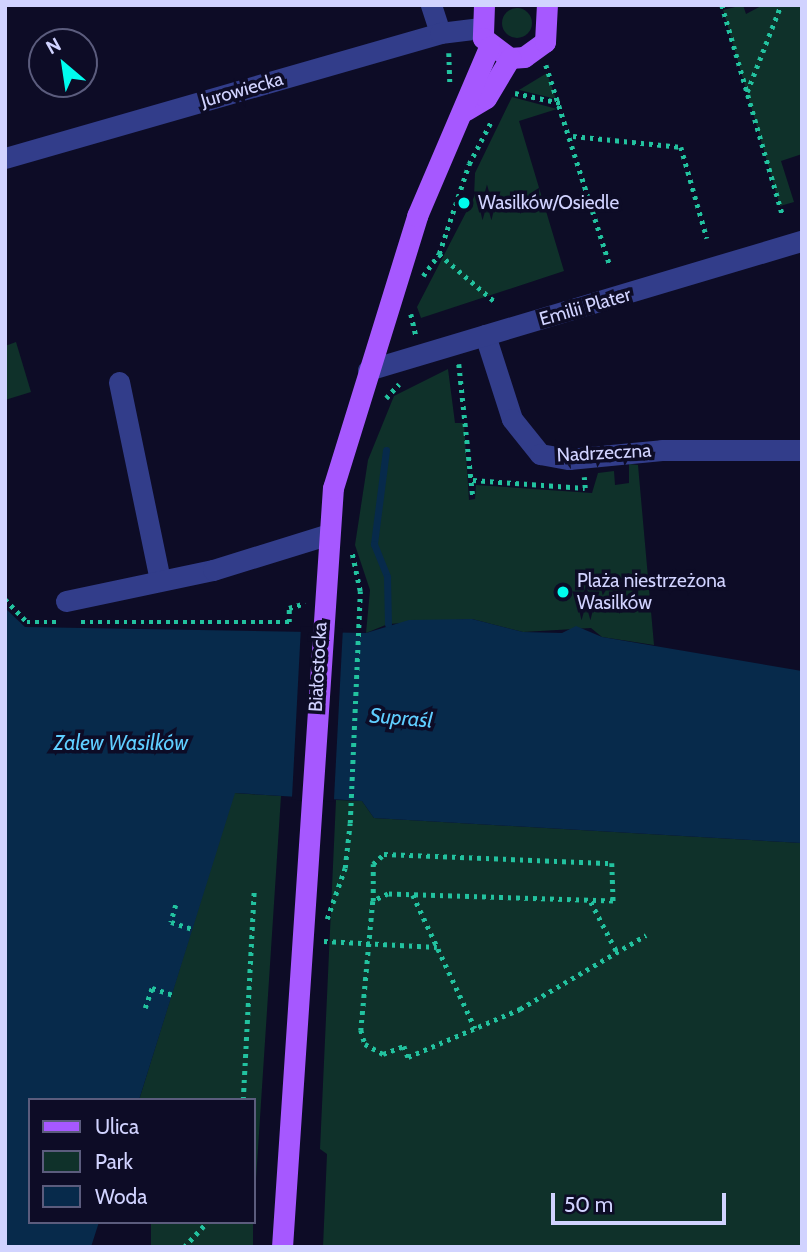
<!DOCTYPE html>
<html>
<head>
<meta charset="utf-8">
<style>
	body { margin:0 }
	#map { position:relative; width:807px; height:1252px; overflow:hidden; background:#0d0c26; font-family:Cabin,sans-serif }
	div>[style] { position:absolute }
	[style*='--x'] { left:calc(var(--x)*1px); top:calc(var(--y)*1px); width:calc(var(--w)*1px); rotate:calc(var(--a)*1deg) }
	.green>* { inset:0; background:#0f312a; transform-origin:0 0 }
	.round { border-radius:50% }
	.water>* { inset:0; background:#072a4b }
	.pier>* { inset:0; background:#0d0c26; transform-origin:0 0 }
	.stream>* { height:7px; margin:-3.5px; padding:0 3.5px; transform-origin:3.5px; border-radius:3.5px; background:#072a4b }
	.path>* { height:4.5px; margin-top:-2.25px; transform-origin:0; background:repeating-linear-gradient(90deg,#22c29f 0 3.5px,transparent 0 8.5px) }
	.minor>* { height:21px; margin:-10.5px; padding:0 10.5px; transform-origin:10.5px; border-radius:10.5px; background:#323d8a }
	.major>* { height:21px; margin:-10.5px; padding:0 10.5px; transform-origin:10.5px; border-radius:10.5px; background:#a658ff }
	.dots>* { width:19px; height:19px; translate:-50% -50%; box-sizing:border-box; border:4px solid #0d0c26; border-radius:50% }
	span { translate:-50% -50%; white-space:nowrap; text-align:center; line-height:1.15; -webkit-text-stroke:7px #0d0c26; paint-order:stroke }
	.street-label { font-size:19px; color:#d1d3ff }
	.poi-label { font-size:19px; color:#d1d3ff }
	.left { translate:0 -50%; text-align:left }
	.water-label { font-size:21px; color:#5fceff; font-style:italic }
	.frame { position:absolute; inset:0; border:7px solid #d1d3ff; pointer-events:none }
	.legend { position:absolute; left:28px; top:1098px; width:228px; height:126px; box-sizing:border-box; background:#0d0c26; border:2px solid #5b5c7d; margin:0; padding:9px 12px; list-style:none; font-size:21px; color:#d1d3ff }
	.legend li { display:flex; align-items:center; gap:14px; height:35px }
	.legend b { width:35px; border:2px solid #5b5c7d }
	.north { position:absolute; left:28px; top:28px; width:70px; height:70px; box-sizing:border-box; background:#0d0c26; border:2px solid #5b5c7d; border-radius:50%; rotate:331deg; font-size:19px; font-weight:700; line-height:28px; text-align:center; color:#d1d3ff }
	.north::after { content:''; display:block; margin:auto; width:24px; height:32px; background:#00fcee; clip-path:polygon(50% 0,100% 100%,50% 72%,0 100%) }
	.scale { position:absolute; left:551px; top:1193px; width:175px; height:32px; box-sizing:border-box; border:4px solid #d1d3ff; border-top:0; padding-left:9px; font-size:21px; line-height:24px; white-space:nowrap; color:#d1d3ff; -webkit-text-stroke:5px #0d0c26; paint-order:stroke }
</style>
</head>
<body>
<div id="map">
	<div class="green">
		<i style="clip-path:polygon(743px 5px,746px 14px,763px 5px,802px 5px,802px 154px,781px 161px,794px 202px,780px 206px,723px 10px)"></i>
		<i class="round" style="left:502px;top:8px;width:30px;height:30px"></i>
		<i style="clip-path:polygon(547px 73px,556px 99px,519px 90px)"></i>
		<i style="clip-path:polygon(512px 97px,557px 109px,519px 121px,564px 271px,421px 318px,417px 307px,474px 197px,475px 173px)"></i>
		<i style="clip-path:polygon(16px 342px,31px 392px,5px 400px,5px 346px)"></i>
		<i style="clip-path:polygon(448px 369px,455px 423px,464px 423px,469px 500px,475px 499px,476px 485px,592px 493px,598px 473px,614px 471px,615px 485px,629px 483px,629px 464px,638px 465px,654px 645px,602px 637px,591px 628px,523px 632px,472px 619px,388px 624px,366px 633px,370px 590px,355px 545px,368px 460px,394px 396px)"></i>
		<i style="clip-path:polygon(234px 793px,281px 796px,254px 1210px,254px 1100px,139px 1100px)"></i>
		<i style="clip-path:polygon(336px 800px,362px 801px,374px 818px,802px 843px,802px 1247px,323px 1247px,327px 1154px,320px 1149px)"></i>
		<i style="left:151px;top:1222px;width:102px;height:26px"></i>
	</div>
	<div class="water">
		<i style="clip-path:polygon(5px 608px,25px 627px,366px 633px,409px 620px,472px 619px,523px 632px,562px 633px,576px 626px,602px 637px,802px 671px,802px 843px,374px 818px,362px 801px,235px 793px,139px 1100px,30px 1100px,30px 1222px,99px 1222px,91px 1247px,5px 1247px)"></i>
	</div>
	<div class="pier">
		<i style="left:301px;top:626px;width:42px;height:174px;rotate:3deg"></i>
	</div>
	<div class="stream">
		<i style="--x:386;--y:450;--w:95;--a:97.3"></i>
		<i style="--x:374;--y:544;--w:35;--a:68"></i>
		<i style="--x:387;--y:577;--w:47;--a:88.8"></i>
	</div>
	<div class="path">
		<i style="--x:722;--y:5;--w:220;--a:73.9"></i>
		<i style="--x:449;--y:53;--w:31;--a:88"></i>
		<i style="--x:546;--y:65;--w:211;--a:72.3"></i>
		<i style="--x:747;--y:92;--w:93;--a:-68.7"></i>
		<i style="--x:515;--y:93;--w:47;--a:12.3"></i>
		<i style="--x:573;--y:136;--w:109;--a:5.8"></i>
		<i style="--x:681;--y:147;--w:95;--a:74.1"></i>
		<i style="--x:439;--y:254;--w:72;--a:40.5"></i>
		<i style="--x:423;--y:276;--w:27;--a:-54"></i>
		<i style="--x:439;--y:254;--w:95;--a:-71.6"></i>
		<i style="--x:469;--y:164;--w:47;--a:-62.4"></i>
		<i style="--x:411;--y:314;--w:23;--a:77"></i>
		<i style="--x:459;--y:364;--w:134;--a:84"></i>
		<i style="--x:386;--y:398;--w:19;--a:-47"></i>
		<i style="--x:473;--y:480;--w:112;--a:4.1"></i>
		<i style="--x:585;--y:488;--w:11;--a:-95"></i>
		<i style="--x:5;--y:599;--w:32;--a:46"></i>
		<i style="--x:27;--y:622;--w:31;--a:0"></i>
		<i style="--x:81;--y:622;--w:208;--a:0"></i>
		<i style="--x:289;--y:622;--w:14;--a:-90"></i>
		<i style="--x:289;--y:608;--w:17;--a:-17"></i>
		<i style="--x:413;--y:895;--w:147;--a:65"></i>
		<i style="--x:373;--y:901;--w:37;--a:-90"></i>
		<i style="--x:373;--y:864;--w:15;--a:-42"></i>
		<i style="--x:384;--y:854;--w:228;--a:2.3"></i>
		<i style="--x:612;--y:863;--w:38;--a:88"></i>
		<i style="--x:613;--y:901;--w:225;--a:-178.2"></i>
		<i style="--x:388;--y:894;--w:17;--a:155"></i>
		<i style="--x:373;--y:901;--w:130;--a:95.3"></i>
		<i style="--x:361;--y:1030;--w:15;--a:74"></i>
		<i style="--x:365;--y:1044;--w:21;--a:29"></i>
		<i style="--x:383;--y:1054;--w:22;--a:-21"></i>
		<i style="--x:404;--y:1046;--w:12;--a:70"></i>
		<i style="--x:408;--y:1057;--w:122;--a:-23.2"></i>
		<i style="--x:520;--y:1009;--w:146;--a:-30.4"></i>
		<i style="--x:591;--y:902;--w:56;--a:62.5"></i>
		<i style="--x:176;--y:905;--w:18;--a:106"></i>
		<i style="--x:171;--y:922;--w:23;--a:18"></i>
		<i style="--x:327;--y:919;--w:54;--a:-70.6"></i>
		<i style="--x:345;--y:868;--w:45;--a:-83.7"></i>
		<i style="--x:350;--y:823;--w:232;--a:-87.5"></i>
		<i style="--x:360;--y:591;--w:38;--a:-102"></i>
		<i style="--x:324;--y:941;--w:113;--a:3"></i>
		<i style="--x:145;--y:1008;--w:21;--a:-71"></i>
		<i style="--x:152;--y:988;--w:22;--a:18"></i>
		<i style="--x:243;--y:1100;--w:209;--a:-87"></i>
		<i style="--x:184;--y:1247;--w:34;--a:-47"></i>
	</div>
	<div class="minor">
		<i style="--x:431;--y:5;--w:29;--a:72"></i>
		<i style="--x:5;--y:158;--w:453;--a:-16"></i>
		<i style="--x:440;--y:33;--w:39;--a:-7"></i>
		<i style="--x:485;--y:335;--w:88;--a:72.2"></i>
		<i style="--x:512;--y:419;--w:45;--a:51.3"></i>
		<i style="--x:540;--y:454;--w:29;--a:10"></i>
		<i style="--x:569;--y:459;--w:93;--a:-5.5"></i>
		<i style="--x:662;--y:450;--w:140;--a:0"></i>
		<i style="--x:368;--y:370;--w:453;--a:-16.6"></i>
		<i style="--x:119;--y:382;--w:202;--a:78.3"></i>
		<i style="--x:66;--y:601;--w:150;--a:-11.9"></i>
		<i style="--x:213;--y:570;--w:118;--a:-17.2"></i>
	</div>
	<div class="major">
		<i style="--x:484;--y:5;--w:33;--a:92"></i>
		<i style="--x:483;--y:38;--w:34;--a:37"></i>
		<i style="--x:510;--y:58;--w:14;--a:-4"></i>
		<i style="--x:524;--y:57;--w:26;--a:-36"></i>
		<i style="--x:545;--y:42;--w:37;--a:-87"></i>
		<i style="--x:466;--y:110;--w:23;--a:-31"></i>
		<i style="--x:486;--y:98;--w:47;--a:-59"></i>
		<i style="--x:282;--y:1247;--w:761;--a:-86.16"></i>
		<i style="--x:333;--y:488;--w:285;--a:-72.8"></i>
		<i style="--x:417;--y:216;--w:184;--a:-66.9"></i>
	</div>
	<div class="dots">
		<i style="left:464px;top:203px;background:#00fcee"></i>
		<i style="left:563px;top:592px;background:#00fcee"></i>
	</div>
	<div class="street-label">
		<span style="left:242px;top:90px;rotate:-16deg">Jurowiecka</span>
		<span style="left:585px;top:307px;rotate:-16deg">Emilii Plater</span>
		<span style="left:604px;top:453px;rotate:-3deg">Nadrzeczna</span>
		<span style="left:318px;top:667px;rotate:-87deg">Białostocka</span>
	</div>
	<div class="poi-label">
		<span class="left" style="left:478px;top:203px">Wasilków/Osiedle</span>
		<span class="left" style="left:577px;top:592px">Plaża niestrzeżona<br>Wasilków</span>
	</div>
	<div class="water-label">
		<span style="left:401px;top:718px;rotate:5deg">Supraśl</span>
		<span style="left:121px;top:743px">Zalew Wasilków</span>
	</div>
	<div class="frame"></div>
	<ul class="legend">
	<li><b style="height:9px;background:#a658ff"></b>Ulica</li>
	<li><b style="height:19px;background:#0f312a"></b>Park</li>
	<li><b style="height:19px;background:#072a4b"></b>Woda</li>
	</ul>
	<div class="north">N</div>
	<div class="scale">50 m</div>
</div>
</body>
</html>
